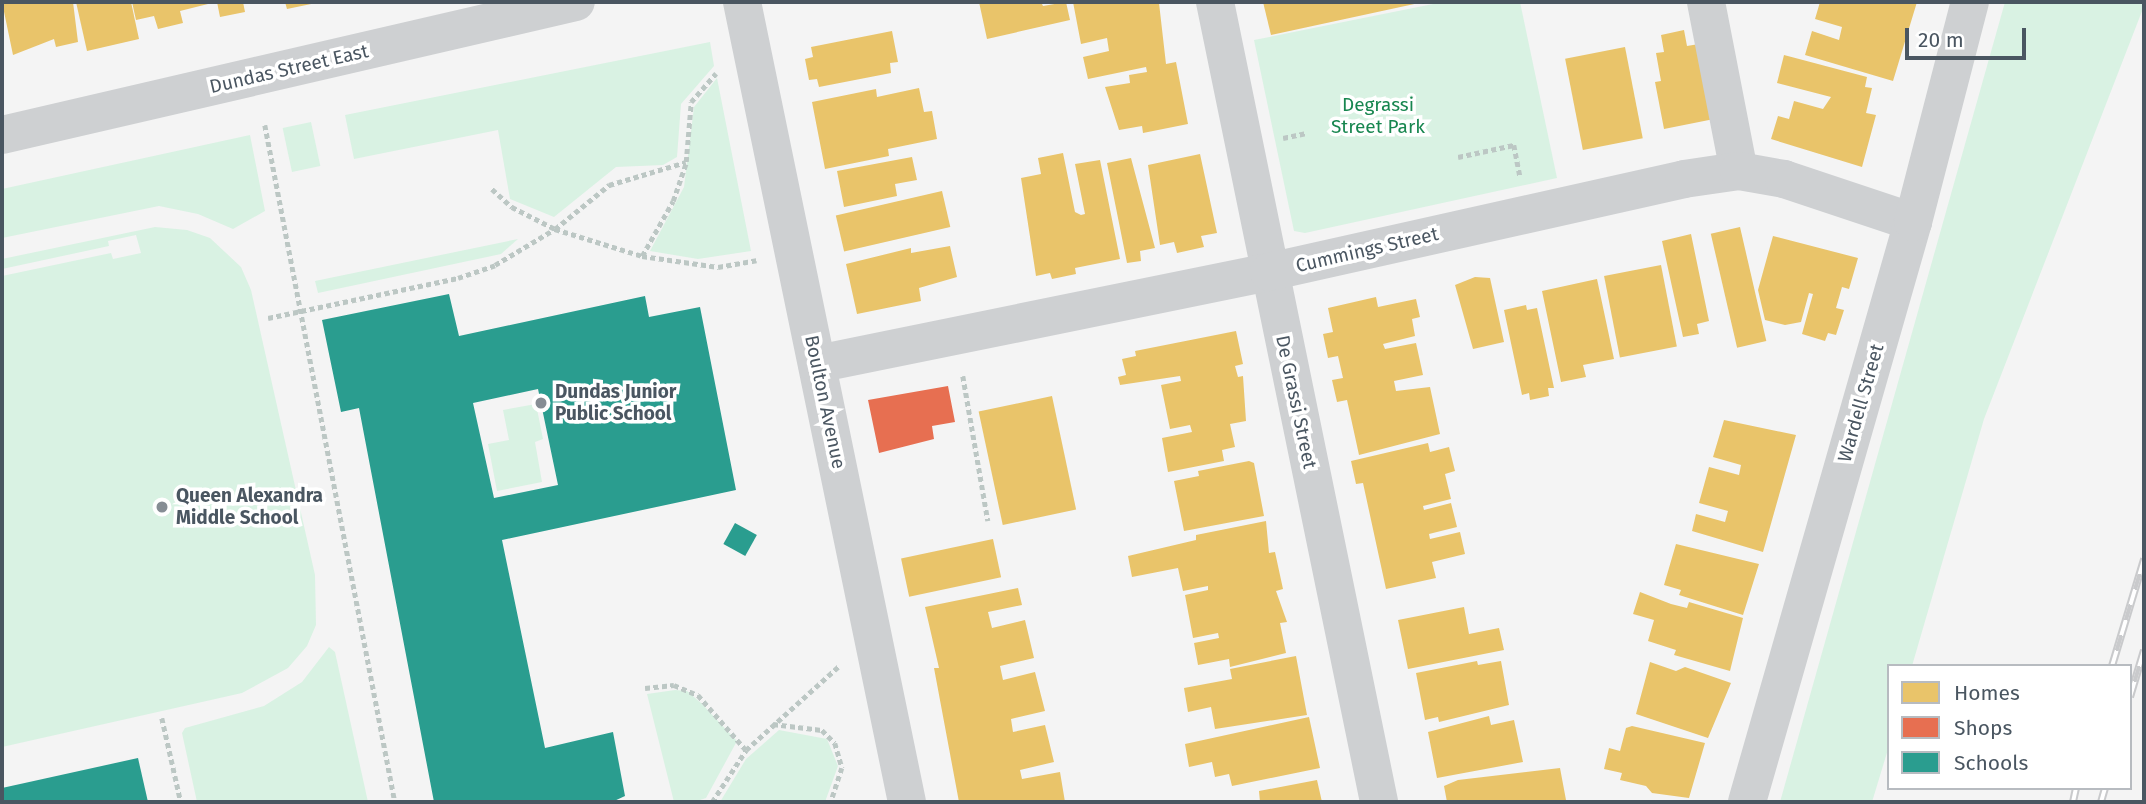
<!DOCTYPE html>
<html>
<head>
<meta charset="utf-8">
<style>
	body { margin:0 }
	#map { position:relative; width:2146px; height:804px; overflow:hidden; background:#f4f4f4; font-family:"Fira Sans",sans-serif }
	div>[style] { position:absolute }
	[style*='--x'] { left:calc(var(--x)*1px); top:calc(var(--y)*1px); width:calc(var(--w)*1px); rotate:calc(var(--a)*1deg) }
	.green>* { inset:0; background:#d9f2e3; transform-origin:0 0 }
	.homes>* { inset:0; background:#e9c46a; transform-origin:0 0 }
	.shops>* { inset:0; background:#e76f51 }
	.schools>* { inset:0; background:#2a9d8f; transform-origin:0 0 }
	.path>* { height:4.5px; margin-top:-2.25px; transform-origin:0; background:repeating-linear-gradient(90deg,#bcc7c4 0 5px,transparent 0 8.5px) }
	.minor>* { height:38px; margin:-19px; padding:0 19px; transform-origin:19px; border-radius:19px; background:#ced0d2 }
	.rail>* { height:8px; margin-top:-4px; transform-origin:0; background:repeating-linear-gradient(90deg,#fff 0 16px,#c9cacc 0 32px); box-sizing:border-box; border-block:2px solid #c9cacc }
	.dots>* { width:19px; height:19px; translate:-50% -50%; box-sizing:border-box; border:4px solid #fff; border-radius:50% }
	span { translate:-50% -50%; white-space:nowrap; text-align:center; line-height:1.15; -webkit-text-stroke:7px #fff; paint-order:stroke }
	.street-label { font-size:19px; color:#4a5661 }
	.park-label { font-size:19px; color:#17864f }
	.poi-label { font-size:19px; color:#4a5661; font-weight:700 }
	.left { translate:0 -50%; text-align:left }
	.frame { position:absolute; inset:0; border:4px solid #4a5661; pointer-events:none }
	.legend { position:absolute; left:1887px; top:664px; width:245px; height:126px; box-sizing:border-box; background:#fff; border:2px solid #b7bbc0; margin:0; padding:9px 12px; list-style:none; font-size:21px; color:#4a5661 }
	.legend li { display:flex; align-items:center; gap:14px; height:35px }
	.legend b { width:35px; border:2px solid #b7bbc0 }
	.scale { position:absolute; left:1905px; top:28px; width:121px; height:32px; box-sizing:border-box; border:4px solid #4a5661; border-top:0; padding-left:9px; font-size:21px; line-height:24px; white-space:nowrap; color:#4a5661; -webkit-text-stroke:5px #fff; paint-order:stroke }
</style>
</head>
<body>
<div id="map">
	<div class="green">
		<i style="clip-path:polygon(1443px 2px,1520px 2px,1557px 178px,1305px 233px,1294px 231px,1254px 40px)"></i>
		<i style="clip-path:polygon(2005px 2px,2144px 2px,2144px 6px,1984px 419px,1912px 666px,1889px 666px,1889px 746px,1872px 802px,1780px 802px)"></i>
		<i style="clip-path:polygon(710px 42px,714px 66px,681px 104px,677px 157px,663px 165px,616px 167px,554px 217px,510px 199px,498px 130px,354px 159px,345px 115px)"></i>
		<i style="clip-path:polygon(717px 78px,751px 251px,698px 259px,650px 251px,684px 187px,694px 107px)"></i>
		<i style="left:311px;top:122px;width:45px;height:29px;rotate:78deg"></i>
		<i style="clip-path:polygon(250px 135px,265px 211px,233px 229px,198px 214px,159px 206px,2px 238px,2px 189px)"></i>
		<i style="clip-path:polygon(155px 227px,187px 230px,210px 238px,241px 267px,251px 290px,315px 575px,316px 625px,307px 646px,288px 668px,242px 693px,2px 747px,2px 276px,111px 253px,113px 259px,141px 253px,136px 235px,108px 241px,109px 246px,2px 269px,2px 259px)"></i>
		<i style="clip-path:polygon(518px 239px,501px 254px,318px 293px,315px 281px)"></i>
		<i style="clip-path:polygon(536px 404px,543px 439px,535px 442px,542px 482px,497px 491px,488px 444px,509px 440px,503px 410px)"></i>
		<i style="clip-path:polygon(329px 647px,335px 652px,368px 802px,197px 802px,182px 733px,185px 728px,264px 706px,302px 682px)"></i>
		<i style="clip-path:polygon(675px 690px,687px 691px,701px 703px,737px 741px,706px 798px,694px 802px,674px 802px,647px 694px)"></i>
		<i style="clip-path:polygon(779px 730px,827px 739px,838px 766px,825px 802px,720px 802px,746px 759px)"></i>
	</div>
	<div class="homes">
		<i style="clip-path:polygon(2px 2px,73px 2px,78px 42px,56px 47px,54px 39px,13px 55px)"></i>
		<i style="clip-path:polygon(76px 2px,131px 2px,139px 39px,87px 51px)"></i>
		<i style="clip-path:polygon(132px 2px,212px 2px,212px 3px,180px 11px,183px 23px,158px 29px,154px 16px,136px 20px)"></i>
		<i style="clip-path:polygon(217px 2px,243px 2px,245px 12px,220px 17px)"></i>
		<i style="clip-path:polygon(285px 2px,316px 2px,316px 3px,287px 9px)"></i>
		<i style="clip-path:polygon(979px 2px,1041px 2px,1043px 6px,1066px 2px,1070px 20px,987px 39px)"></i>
		<i style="clip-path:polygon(1073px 2px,1159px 3px,1166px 64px,1176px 62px,1188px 124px,1143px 133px,1142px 126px,1119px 130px,1105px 87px,1130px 83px,1129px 75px,1147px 72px,1146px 67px,1088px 79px,1083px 57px,1109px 51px,1107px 38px,1081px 44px)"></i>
		<i style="clip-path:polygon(1263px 2px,1419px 2px,1419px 3px,1271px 35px)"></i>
		<i style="clip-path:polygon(1820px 2px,1917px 2px,1893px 81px,1805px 55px,1812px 31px,1839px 40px,1842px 27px,1815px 19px)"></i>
		<i style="clip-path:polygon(1684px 30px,1687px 46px,1699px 44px,1719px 118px,1664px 129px,1655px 82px,1661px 81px,1656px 53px,1664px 52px,1661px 35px)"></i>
		<i style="clip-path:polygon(892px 31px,898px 62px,890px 63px,891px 73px,819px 87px,817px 79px,809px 80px,805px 59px,813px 57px,811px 47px)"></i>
		<i style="left:1625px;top:47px;width:93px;height:61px;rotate:79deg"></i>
		<i style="clip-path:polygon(1784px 55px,1867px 77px,1865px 87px,1872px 88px,1866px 113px,1876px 115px,1862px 167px,1771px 139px,1778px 116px,1789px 119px,1794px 101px,1823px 109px,1831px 97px,1777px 83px)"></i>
		<i style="clip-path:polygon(919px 88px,924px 112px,932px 111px,937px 139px,888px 149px,889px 156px,825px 169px,812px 102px,876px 89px,877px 97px)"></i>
		<i style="clip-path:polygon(1063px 153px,1075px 212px,1081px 215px,1085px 214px,1075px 164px,1100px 160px,1120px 259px,1075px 268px,1076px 274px,1052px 279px,1050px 273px,1036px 276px,1021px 178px,1041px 174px,1038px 158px)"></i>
		<i style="clip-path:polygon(1200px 154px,1217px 233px,1201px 236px,1204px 247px,1177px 253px,1174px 242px,1160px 245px,1148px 165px)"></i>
		<i style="clip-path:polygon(912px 157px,917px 180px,895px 184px,897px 196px,844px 207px,837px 171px)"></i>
		<i style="clip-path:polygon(1131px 158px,1155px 248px,1140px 251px,1141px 261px,1127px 263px,1107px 163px)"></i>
		<i style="left:942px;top:191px;width:37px;height:109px;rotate:77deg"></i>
		<i style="left:1740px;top:227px;width:117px;height:30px;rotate:77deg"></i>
		<i style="clip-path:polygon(1691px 234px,1709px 321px,1697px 324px,1699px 334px,1683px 337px,1662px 241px)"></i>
		<i style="clip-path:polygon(1773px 236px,1858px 258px,1849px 289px,1842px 287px,1836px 308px,1844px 310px,1836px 335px,1828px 333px,1825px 341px,1802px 334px,1813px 294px,1809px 293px,1801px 322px,1785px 325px,1765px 320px,1758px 290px)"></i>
		<i style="clip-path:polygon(950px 246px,957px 277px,919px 288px,921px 301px,857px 314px,846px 264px,911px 248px,911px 253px)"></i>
		<i style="left:1661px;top:265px;width:83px;height:58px;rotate:79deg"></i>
		<i style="clip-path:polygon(1475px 277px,1490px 278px,1504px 342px,1473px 349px,1455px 285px)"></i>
		<i style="clip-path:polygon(1597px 279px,1614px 359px,1583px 365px,1586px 377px,1561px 382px,1542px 291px)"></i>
		<i style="clip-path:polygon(1376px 297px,1378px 307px,1416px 299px,1420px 317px,1412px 319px,1415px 336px,1383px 344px,1385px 349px,1416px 343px,1423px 375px,1394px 381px,1396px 391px,1430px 387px,1440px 434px,1359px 455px,1347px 400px,1337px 402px,1332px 380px,1343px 378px,1338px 356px,1328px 358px,1323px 334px,1333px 332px,1328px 308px)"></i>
		<i style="clip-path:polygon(1526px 305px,1527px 310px,1537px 308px,1554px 388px,1548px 388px,1549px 396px,1530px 400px,1529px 393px,1522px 395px,1504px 310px)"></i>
		<i style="clip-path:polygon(1236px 331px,1243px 364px,1235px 366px,1238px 377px,1243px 376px,1246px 421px,1230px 424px,1235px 447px,1222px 450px,1224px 461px,1168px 472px,1162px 438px,1192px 432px,1190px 425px,1170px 429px,1161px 385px,1181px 381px,1180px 376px,1120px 385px,1118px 377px,1126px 375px,1122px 359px,1136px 356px,1135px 351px)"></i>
		<i style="left:1052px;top:396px;width:116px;height:75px;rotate:78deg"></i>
		<i style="clip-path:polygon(1724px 420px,1796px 435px,1763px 552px,1692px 531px,1696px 514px,1725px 522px,1728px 511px,1699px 503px,1709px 467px,1739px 475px,1741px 465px,1713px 457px)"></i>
		<i style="clip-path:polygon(1428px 443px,1430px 452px,1449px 447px,1455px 471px,1445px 474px,1451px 499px,1423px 506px,1424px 510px,1451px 503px,1457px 527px,1429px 534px,1430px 539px,1460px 532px,1465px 554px,1432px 562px,1436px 578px,1386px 589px,1363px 483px,1356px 484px,1351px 461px)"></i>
		<i style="clip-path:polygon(1249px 461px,1254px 463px,1264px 516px,1184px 531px,1174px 481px,1199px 476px,1198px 471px)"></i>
		<i style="clip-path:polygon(1266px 521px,1269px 553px,1275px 552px,1283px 589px,1276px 591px,1287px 622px,1280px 623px,1286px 653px,1230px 667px,1229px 659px,1198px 665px,1194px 643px,1219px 638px,1218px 633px,1193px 638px,1185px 595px,1208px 590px,1208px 586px,1183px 591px,1178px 568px,1132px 577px,1128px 556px,1196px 540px,1196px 535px)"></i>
		<i style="left:993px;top:539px;width:39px;height:94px;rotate:78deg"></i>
		<i style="clip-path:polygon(1676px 544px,1759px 564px,1743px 615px,1679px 595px,1681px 590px,1664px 585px)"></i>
		<i style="clip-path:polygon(1018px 588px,1022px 605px,988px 612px,992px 628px,1025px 620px,1034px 658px,1000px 666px,1003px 680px,1035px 672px,1045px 711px,1011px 719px,1013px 732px,1045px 725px,1054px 762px,1020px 770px,1022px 779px,1060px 772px,1065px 802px,959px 802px,934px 668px,939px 668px,925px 607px)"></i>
		<i style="clip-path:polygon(1640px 592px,1671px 604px,1687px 608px,1689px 602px,1743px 618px,1730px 671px,1674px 655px,1676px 650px,1648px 641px,1654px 620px,1633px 614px)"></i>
		<i style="clip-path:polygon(1464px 607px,1469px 634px,1499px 628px,1504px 650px,1408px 669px,1398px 620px)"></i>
		<i style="clip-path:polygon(1296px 656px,1307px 715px,1215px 729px,1211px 707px,1188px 712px,1184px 688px,1232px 679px,1230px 669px)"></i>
		<i style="clip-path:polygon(1477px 661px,1478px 665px,1501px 661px,1509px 705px,1439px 722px,1438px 717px,1425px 720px,1416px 673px)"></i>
		<i style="clip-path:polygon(1650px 662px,1676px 671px,1685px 667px,1731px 683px,1708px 738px,1636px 714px)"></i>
		<i style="clip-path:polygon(1489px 716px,1491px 725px,1514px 720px,1523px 762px,1437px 778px,1428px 732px)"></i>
		<i style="clip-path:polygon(1309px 717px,1320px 768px,1232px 786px,1229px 774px,1215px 777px,1212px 762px,1189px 767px,1185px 744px)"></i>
		<i style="clip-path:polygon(1632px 726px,1705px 743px,1689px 798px,1652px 793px,1646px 786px,1620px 780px,1622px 773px,1604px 769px,1609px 748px,1620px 751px,1626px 728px)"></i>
		<i style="clip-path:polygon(1560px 768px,1566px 800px,1447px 802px,1444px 786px,1458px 780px)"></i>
		<i style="clip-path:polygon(1317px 780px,1322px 802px,1260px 802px,1259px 791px)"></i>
	</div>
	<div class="shops">
		<i style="clip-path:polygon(948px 386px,955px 422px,932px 426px,934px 439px,879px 453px,868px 400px)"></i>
	</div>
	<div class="schools">
		<i style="clip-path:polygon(evenodd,449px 294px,459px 336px,645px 296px,649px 317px,700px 307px,736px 490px,502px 540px,545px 748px,613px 732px,625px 796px,612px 802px,434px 802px,359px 408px,341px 412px,322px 320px,449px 294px,538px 389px,558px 485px,494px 498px,473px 403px,538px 389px)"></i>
		<i style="left:735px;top:523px;width:25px;height:24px;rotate:29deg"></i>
		<i style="clip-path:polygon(138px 758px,148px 802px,2px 802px,2px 788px)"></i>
	</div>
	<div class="path">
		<i style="--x:265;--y:125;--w:689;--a:79.13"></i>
		<i style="--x:1283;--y:138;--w:24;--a:-12"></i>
		<i style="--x:1458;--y:157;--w:57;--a:-12.1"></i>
		<i style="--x:1514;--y:145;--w:31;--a:79"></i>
		<i style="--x:492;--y:189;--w:27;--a:42"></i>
		<i style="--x:512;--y:207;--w:48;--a:27.1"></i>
		<i style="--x:555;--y:229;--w:91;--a:17.2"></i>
		<i style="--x:642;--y:256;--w:77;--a:8.2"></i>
		<i style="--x:718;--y:267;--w:39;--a:-10"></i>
		<i style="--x:642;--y:256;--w:63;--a:-60.6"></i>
		<i style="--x:673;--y:201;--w:40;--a:-71.1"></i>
		<i style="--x:268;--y:318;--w:194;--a:-11.9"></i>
		<i style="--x:458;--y:278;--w:39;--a:-19"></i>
		<i style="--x:495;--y:265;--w:70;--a:-31"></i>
		<i style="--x:555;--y:229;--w:70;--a:-39.2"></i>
		<i style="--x:609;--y:185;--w:80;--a:-16.6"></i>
		<i style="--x:686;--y:162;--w:60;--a:-85.2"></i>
		<i style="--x:691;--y:102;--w:38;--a:-49"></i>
		<i style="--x:963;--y:376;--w:147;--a:80.2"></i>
		<i style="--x:645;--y:688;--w:29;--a:-6"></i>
		<i style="--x:674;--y:685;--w:26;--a:23"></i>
		<i style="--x:698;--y:695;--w:73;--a:48.9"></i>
		<i style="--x:162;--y:718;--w:86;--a:77.3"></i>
		<i style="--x:773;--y:724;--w:49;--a:7"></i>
		<i style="--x:822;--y:730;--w:18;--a:45"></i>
		<i style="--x:835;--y:743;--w:26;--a:74"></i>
		<i style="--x:842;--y:768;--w:36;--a:108"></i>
		<i style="--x:712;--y:802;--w:62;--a:-56.8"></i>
		<i style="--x:746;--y:750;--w:125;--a:-42.1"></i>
	</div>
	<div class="minor">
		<i style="--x:742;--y:2;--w:817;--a:78.35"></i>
		<i style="--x:1215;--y:2;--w:817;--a:78.41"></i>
		<i style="--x:1706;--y:2;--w:172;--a:79"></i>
		<i style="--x:2;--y:135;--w:589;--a:-13.05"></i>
		<i style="--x:817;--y:364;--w:461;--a:-11.5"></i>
		<i style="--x:1269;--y:272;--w:425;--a:-12.6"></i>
		<i style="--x:1684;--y:179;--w:56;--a:-8.3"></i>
		<i style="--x:1739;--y:171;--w:46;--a:10.1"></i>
		<i style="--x:1784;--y:179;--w:136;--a:18.4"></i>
		<i style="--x:1747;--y:802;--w:603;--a:-74.03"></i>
		<i style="--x:1913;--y:222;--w:227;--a:-75.5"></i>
	</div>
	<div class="rail">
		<i style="--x:2112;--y:666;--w:112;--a:-73.3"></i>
		<i style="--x:2130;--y:697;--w:49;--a:-73.4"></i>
		<i style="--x:2073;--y:802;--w:14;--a:-78"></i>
		<i style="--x:2101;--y:802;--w:15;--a:-74"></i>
	</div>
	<div class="dots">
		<i style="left:541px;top:403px;background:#868d94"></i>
		<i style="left:162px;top:507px;background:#868d94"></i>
	</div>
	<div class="street-label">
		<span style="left:289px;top:69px;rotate:-13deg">Dundas Street East</span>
		<span style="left:1367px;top:250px;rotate:-13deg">Cummings Street</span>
		<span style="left:825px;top:402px;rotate:78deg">Boulton Avenue</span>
		<span style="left:1296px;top:402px;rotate:78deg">De Grassi Street</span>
		<span style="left:1861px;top:403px;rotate:-74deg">Wardell Street</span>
	</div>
	<div class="park-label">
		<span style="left:1378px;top:116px">Degrassi<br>Street Park</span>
	</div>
	<div class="poi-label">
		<span class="left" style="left:555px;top:403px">Dundas Junior<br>Public School</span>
		<span class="left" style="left:176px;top:507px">Queen Alexandra<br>Middle School</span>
	</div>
	<div class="frame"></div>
	<ul class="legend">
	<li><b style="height:19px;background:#e9c46a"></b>Homes</li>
	<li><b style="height:19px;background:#e76f51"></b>Shops</li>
	<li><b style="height:19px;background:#2a9d8f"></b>Schools</li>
	</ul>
	<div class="scale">20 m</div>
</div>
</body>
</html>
